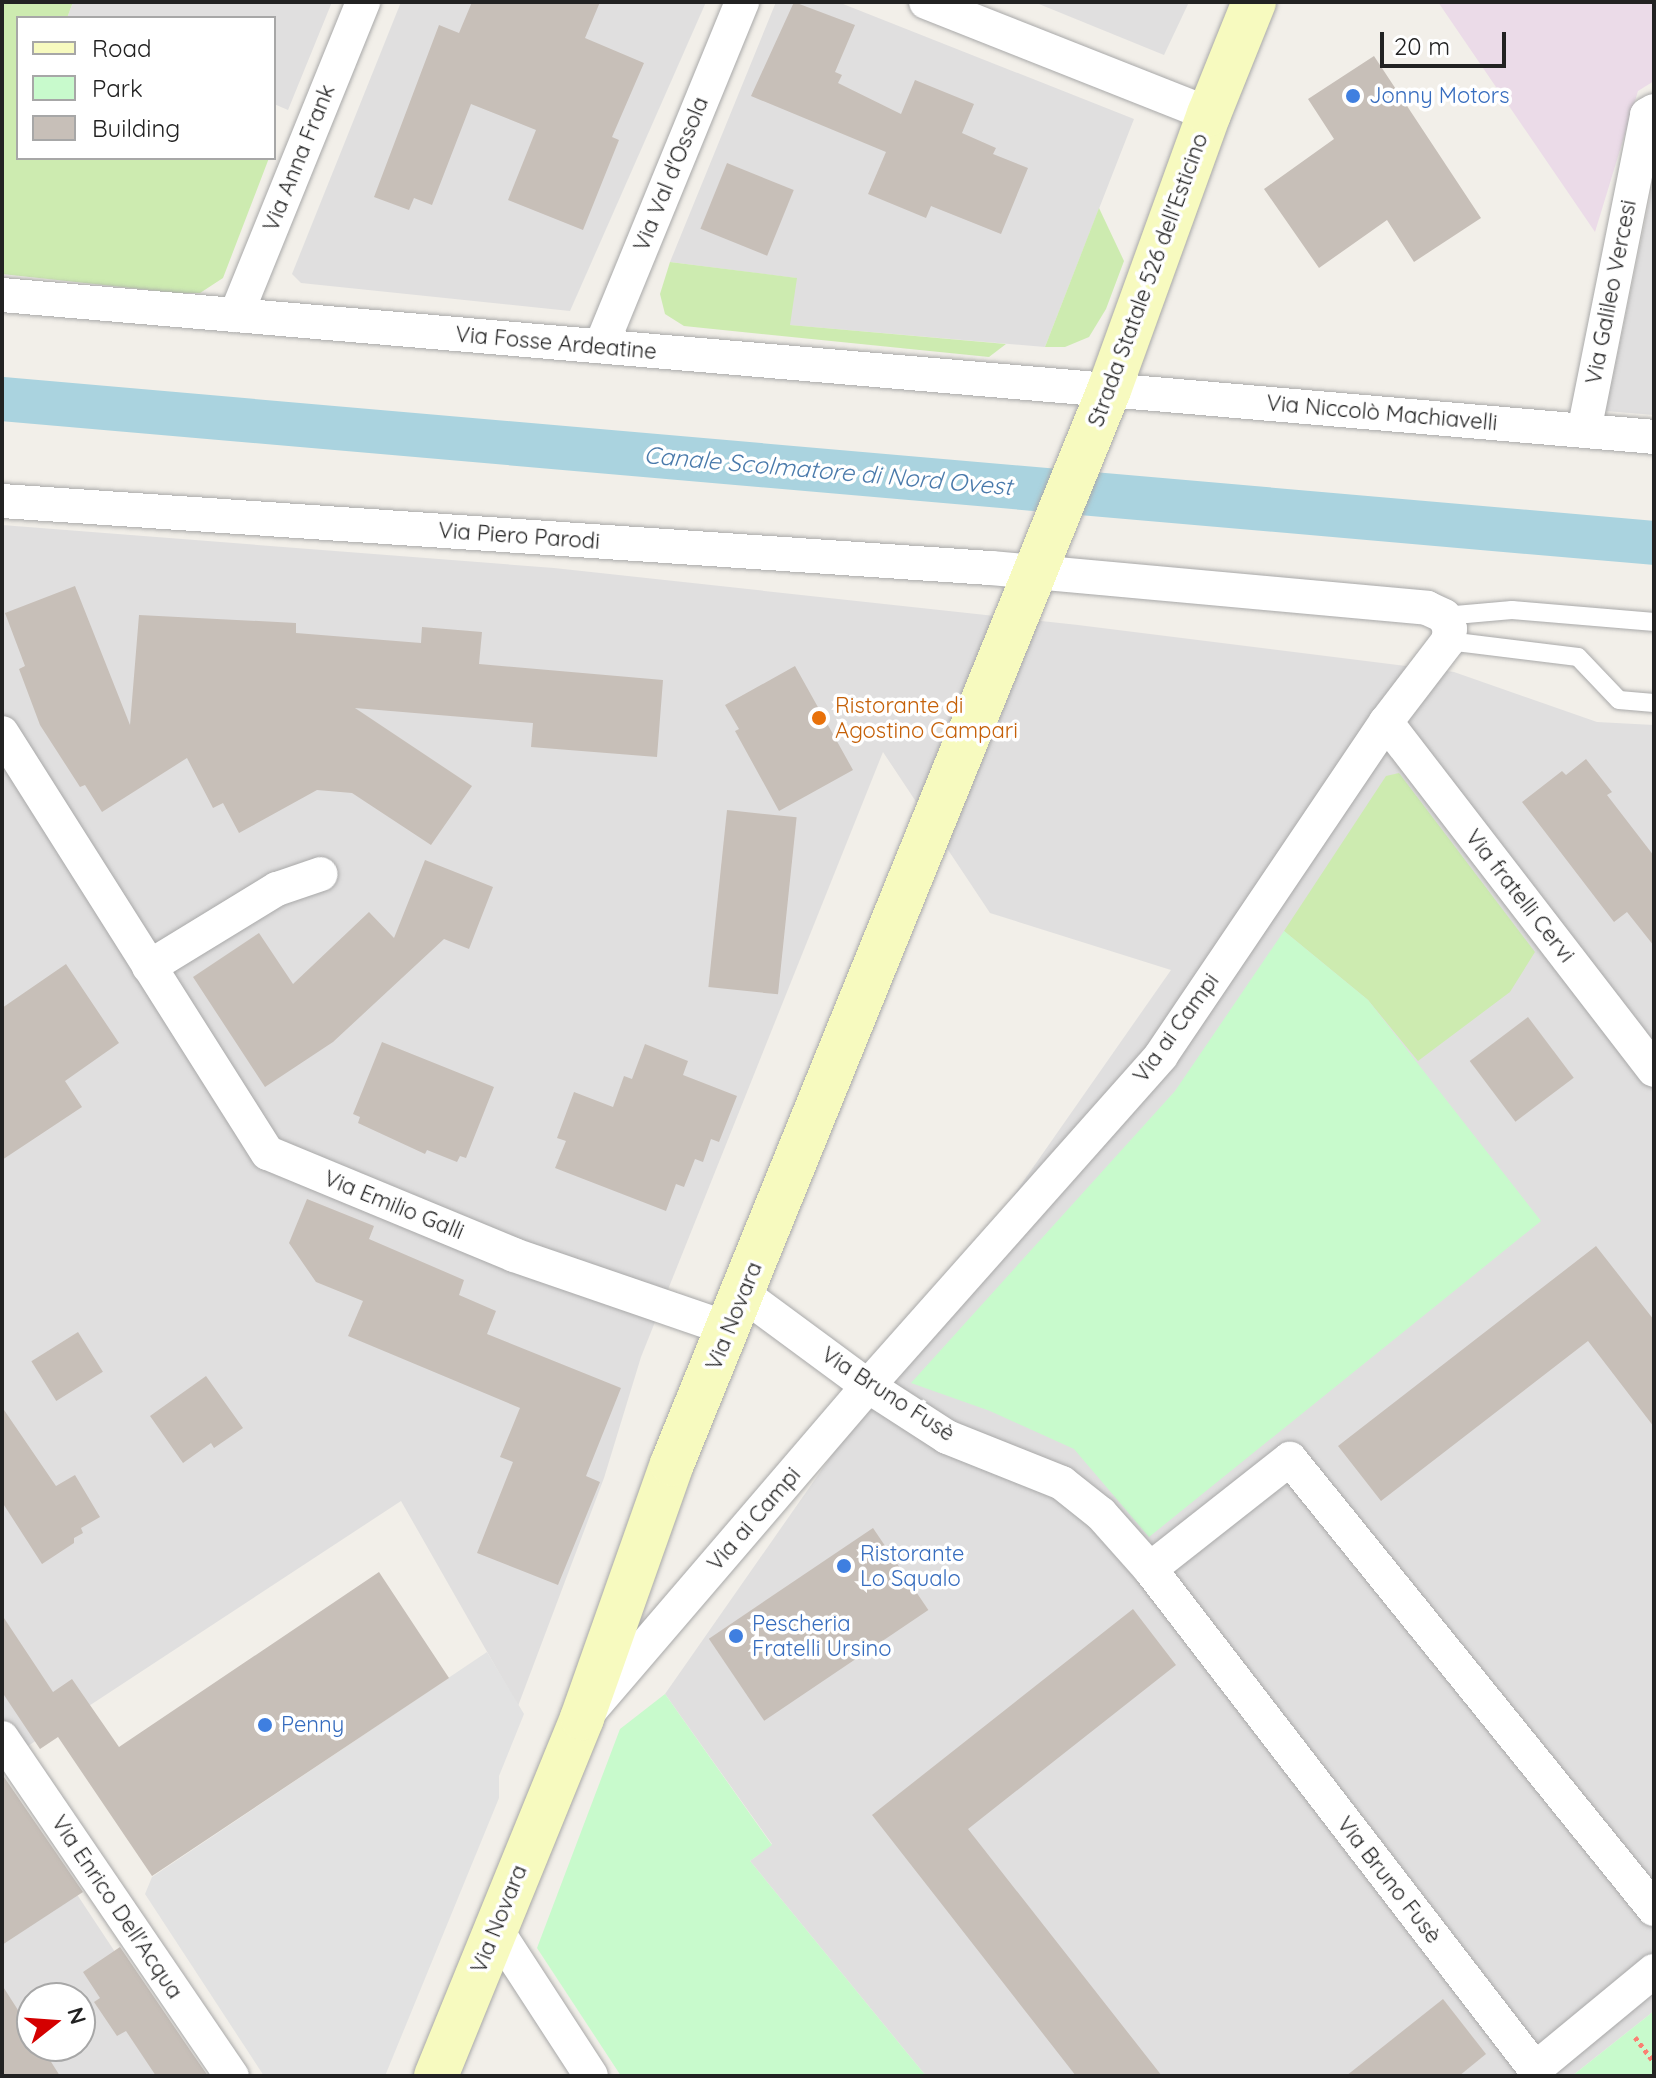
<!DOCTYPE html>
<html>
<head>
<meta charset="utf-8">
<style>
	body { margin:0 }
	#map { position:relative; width:1656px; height:2078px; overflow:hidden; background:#f2efe9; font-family:Quicksand,sans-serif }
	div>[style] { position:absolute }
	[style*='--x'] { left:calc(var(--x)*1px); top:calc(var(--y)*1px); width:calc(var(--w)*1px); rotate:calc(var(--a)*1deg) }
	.residential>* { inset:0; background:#e0dfdf }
	.industrial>* { inset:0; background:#ebdbe8 }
	.grass>* { inset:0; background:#cdebb0 }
	.park>* { inset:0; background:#c8facc }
	.parking>* { inset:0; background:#e2e2e2 }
	.canal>* { height:44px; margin:-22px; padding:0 22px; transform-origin:22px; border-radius:22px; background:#aad3df }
	.building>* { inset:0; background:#c7bfb8; transform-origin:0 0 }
	.path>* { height:5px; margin-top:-2.5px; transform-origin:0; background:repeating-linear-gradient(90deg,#fa8072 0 4px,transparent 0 8px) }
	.roads { filter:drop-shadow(0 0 2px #a9a9a9) drop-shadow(0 0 2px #a9a9a9) }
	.lane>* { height:18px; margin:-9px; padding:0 9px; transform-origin:9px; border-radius:9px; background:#fff }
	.street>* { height:34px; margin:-17px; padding:0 17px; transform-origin:17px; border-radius:17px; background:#fff }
	.secondary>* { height:44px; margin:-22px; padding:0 22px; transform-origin:22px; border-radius:22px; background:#f7fabf }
	.dots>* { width:22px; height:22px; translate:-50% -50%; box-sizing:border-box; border:4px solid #fff; border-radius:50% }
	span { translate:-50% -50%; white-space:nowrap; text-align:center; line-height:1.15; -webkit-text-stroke:7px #fff; paint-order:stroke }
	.shop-label { font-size:22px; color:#366cbe }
	.left { translate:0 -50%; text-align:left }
	.street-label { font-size:22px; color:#222 }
	.food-label { font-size:22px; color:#c56008 }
	.water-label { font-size:24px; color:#4a7aab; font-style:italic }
	.frame { position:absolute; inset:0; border:4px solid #222; pointer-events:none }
	.legend { position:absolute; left:16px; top:16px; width:260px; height:144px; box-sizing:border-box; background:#fff; border:2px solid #a7a7a7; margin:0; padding:10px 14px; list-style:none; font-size:24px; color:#222 }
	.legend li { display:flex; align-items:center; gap:16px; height:40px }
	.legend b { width:40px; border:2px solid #a7a7a7 }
	.north { position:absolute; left:16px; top:1982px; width:80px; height:80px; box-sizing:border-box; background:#fff; border:2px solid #a7a7a7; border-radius:50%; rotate:73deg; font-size:22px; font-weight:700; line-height:32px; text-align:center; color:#222 }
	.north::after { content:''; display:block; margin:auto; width:28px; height:36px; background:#d40000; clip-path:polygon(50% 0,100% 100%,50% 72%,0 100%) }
	.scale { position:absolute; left:1380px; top:32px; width:126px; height:36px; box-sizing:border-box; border:4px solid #222; border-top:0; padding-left:10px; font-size:24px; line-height:28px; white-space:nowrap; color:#222; -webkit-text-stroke:6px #fff; paint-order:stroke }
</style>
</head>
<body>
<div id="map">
	<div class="residential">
		<i style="clip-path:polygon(73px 2px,332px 2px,288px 110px,274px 104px,274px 18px,67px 18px)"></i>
		<i style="clip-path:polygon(401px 2px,706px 2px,570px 311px,301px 283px,292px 274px)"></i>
		<i style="clip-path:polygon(776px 2px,838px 2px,1134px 119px,1045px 347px,789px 325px,796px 278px,670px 262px)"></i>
		<i style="clip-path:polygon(1034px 2px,1189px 2px,1164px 55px)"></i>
		<i style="clip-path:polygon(1654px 178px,1654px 415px,1606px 411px)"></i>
		<i style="clip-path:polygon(2px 525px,554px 568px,1078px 625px,1454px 672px,1597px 722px,1654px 725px,1654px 2011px,1572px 2076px,926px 2076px,750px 1861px,772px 1844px,665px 1694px,1171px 970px,990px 913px,883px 752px,641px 1357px,604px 1478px,518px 1706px,401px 1501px,2px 1763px)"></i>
		<i style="clip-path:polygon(evenodd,2px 1781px,197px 2076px,2px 2076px,2px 1781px,32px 1998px,80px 1998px,80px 2046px,32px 2046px,32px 1998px)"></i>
	</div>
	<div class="industrial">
		<i style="clip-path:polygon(1438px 2px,1654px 2px,1654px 81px,1638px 91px,1595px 232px)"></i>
	</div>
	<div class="grass">
		<i style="clip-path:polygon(2px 2px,73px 2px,67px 18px,18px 18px,18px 158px,269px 158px,223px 278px,200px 293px,177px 293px,2px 274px)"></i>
		<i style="clip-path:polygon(1099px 208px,1124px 261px,1106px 309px,1089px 337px,1065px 347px,1045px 347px)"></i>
		<i style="clip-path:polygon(670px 262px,797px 278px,790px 325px,1006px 344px,989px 357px,684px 326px,665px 314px,660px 294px)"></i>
		<i style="clip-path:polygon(1399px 773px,1535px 952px,1510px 992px,1418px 1061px,1368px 1000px,1284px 931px,1386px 776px)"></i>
	</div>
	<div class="park">
		<i style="clip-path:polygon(1284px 931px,1368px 1000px,1541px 1221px,1149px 1537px,1074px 1449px,990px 1411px,911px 1383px,1175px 1091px)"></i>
		<i style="clip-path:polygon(665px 1694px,772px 1845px,750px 1861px,926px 2076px,621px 2076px,537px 1948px,620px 1729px)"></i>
		<i style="clip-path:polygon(1654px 2011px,1654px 2076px,1572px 2076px)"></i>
	</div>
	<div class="parking">
		<i style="clip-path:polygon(487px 1652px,524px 1714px,499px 1776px,499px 1798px,385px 2076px,264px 2076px,145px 1894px,152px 1877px)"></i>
	</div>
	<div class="canal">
		<i style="--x:2;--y:399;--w:1658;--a:4.98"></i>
	</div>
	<div class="building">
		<i style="clip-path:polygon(472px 2px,600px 2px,585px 38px,644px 63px,612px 137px,619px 140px,583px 230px,508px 200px,536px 130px,471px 104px,432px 205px,414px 198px,409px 210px,374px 197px,439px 25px,459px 33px)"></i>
		<i style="clip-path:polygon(794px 2px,855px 25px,835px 72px,842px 75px,838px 83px,901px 114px,915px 80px,974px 104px,962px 133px,996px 148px,993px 154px,1028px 168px,1001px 234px,931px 206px,926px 218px,868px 194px,886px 152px,751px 96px)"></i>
		<i style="clip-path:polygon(1374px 56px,1481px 218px,1414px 262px,1387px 220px,1319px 268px,1264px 189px,1334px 139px,1308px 99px)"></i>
		<i style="left:727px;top:163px;width:72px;height:71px;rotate:22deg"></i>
		<i style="clip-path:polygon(75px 586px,130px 725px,139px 615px,296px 623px,296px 633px,421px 643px,422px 627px,482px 632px,479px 664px,663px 680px,657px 757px,531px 747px,533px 723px,355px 708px,472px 786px,431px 845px,352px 793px,317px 790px,239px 833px,223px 803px,213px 808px,187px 758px,102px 812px,85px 785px,80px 787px,40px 725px,19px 669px,25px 666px,5px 613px)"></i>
		<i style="clip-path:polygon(795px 666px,853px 770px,779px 811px,735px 731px,739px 729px,725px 705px)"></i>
		<i style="clip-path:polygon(1586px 759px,1612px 792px,1607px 795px,1654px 856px,1654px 946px,1627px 912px,1614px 922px,1522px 802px,1562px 771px,1566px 775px)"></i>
		<i style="left:727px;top:810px;width:70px;height:178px;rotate:6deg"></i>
		<i style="clip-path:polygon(425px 860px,493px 887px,469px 949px,444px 939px,333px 1042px,265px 1087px,193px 977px,259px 933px,293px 984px,369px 912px,394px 938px)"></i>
		<i style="clip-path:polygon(66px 964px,119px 1043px,65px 1081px,82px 1107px,2px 1160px,2px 1008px)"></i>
		<i style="left:1528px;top:1017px;width:76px;height:73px;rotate:53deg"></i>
		<i style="clip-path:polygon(382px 1042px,494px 1087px,466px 1158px,460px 1156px,457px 1162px,427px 1150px,425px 1154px,358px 1123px,360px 1117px,353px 1114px)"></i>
		<i style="clip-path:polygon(645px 1044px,688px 1061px,683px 1075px,737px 1096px,719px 1142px,711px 1139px,703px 1162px,695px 1159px,684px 1187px,676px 1184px,666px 1211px,555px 1168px,566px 1141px,557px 1138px,574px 1092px,613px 1107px,624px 1076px,632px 1079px)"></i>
		<i style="clip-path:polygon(307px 1199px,374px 1226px,369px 1239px,464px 1280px,459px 1295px,496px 1311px,487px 1334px,621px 1388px,586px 1476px,600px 1482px,558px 1585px,477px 1553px,513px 1462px,500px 1457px,520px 1408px,348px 1336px,363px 1301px,316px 1282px,289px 1243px)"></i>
		<i style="clip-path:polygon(1596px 1246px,1654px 1320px,1654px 1427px,1588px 1341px,1381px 1501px,1338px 1446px)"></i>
		<i style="left:78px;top:1332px;width:47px;height:55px;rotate:58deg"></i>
		<i style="clip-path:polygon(206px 1376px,243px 1428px,214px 1448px,211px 1443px,183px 1463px,150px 1416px)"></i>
		<i style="clip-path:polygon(2px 1407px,56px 1486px,75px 1475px,100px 1517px,81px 1528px,83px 1533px,74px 1538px,74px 1543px,42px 1564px,2px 1502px)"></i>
		<i style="left:873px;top:1528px;width:99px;height:198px;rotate:56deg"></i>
		<i style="clip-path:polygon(379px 1572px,449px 1678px,152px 1876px,58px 1737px,40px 1749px,2px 1692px,2px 1615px,53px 1692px,72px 1679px,119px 1747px)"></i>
		<i style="clip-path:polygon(1133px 1609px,1176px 1665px,968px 1829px,1162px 2076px,1076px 2076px,872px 1815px)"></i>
		<i style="clip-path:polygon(2px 1774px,83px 1892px,2px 1945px)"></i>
		<i style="clip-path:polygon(120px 1947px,190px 2050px,208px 2076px,156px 2076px,126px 2031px,117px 2036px,94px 2002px,100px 1998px,83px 1972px)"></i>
		<i style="clip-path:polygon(2px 1985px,32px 2032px,32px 2046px,41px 2046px,60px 2076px,2px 2076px)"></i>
		<i style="clip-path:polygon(1443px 1999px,1486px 2054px,1459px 2076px,1346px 2076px)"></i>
	</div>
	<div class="path">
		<i style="--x:1635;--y:2037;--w:31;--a:53"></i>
	</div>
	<div class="roads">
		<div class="lane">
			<i style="--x:1444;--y:616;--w:68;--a:-5"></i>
			<i style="--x:1512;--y:610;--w:143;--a:4.8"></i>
			<i style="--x:1448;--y:641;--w:131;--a:7"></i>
			<i style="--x:1578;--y:657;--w:59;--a:46.4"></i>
			<i style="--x:1619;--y:700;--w:35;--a:5"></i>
		</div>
		<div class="street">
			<i style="--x:926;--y:2;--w:304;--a:21.6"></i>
			<i style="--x:2;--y:295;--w:1658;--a:4.91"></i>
			<i style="--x:236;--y:315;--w:338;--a:-67.9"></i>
			<i style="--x:601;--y:346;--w:372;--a:-67.7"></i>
			<i style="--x:1584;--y:431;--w:322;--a:-78.7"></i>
			<i style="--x:1647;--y:115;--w:8;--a:-30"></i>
			<i style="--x:2;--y:501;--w:991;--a:3.88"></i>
			<i style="--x:991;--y:568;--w:438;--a:5.2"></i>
			<i style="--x:1427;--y:608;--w:19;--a:25"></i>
			<i style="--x:1444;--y:616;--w:14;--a:65"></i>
			<i style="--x:1450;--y:629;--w:12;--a:99"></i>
			<i style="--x:1448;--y:641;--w:102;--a:127.4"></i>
			<i style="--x:1386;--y:722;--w:403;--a:124"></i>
			<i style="--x:1161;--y:1056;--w:441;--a:131.6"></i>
			<i style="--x:868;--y:1386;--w:426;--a:130.6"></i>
			<i style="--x:1386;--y:722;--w:439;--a:52.4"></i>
			<i style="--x:2;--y:733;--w:497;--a:57.7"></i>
			<i style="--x:268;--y:1153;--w:266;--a:22.5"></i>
			<i style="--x:514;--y:1255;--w:227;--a:19"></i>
			<i style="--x:149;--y:967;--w:150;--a:-31.4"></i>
			<i style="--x:277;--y:889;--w:46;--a:-18.8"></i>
			<i style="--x:743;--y:1294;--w:155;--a:36.4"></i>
			<i style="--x:868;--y:1386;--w:94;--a:32.8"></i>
			<i style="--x:947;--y:1437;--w:124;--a:21.8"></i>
			<i style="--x:1062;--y:1483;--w:50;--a:38.5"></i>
			<i style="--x:1101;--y:1514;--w:74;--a:48.3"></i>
			<i style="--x:1150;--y:1569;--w:631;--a:52.4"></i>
			<i style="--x:1535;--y:2069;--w:154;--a:-39.5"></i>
			<i style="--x:1150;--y:1569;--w:178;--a:-38.2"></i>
			<i style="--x:1290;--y:1459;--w:579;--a:51.03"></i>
			<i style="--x:2;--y:1738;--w:409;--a:55.8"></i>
			<i style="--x:495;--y:1928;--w:176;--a:57"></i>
		</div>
		<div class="secondary">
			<i style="--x:436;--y:2076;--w:387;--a:-67.8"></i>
			<i style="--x:582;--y:1718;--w:269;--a:-70.5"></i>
			<i style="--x:672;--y:1464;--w:1160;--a:-67.86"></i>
			<i style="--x:1109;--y:390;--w:294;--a:-70.1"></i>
			<i style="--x:1209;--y:114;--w:121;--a:-68.1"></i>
		</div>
	</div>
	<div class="dots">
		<i style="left:1353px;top:96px;background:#3f7fe0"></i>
		<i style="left:819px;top:718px;background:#e8710a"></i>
		<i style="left:844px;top:1566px;background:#3f7fe0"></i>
		<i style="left:736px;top:1636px;background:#3f7fe0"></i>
		<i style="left:265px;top:1725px;background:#3f7fe0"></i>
	</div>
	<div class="shop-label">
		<span class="left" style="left:1369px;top:96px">Jonny Motors</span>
		<span class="left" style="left:860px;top:1566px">Ristorante<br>Lo Squalo</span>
		<span class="left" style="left:752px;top:1636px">Pescheria<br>Fratelli Ursino</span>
		<span class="left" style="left:281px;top:1725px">Penny</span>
	</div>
	<div class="street-label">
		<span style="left:299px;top:158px;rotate:-68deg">Via Anna Frank</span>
		<span style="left:671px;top:174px;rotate:-68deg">Via Val d'Ossola</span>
		<span style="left:1148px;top:280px;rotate:-70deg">Strada Statale 526 dell'Esticino</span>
		<span style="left:1611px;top:292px;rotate:-79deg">Via Galileo Vercesi</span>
		<span style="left:556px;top:343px;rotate:5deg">Via Fosse Ardeatine</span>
		<span style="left:1382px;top:413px;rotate:5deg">Via Niccolò Machiavelli</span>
		<span style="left:519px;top:536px;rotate:4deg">Via Piero Parodi</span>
		<span style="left:1520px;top:896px;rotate:52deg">Via fratelli Cervi</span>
		<span style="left:1176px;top:1028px;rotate:-54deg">Via ai Campi</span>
		<span style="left:394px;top:1205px;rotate:22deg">Via Emilio Galli</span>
		<span style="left:734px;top:1316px;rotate:-68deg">Via Novara</span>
		<span style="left:888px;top:1394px;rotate:33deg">Via Bruno Fusè</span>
		<span style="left:754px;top:1519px;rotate:-49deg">Via ai Campi</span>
		<span style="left:1389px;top:1880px;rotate:52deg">Via Bruno Fusè</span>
		<span style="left:117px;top:1907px;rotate:56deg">Via Enrico Dell'Acqua</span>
		<span style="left:499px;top:1919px;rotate:-68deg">Via Novara</span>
	</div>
	<div class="food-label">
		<span class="left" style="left:835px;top:718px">Ristorante di<br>Agostino Campari</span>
	</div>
	<div class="water-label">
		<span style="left:828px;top:471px;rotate:5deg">Canale Scolmatore di Nord Ovest</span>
	</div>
	<div class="frame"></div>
	<ul class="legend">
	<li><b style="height:10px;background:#f7fabf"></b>Road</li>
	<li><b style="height:22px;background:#c8facc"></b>Park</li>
	<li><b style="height:22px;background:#c7bfb8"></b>Building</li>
	</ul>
	<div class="north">N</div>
	<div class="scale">20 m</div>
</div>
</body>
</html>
